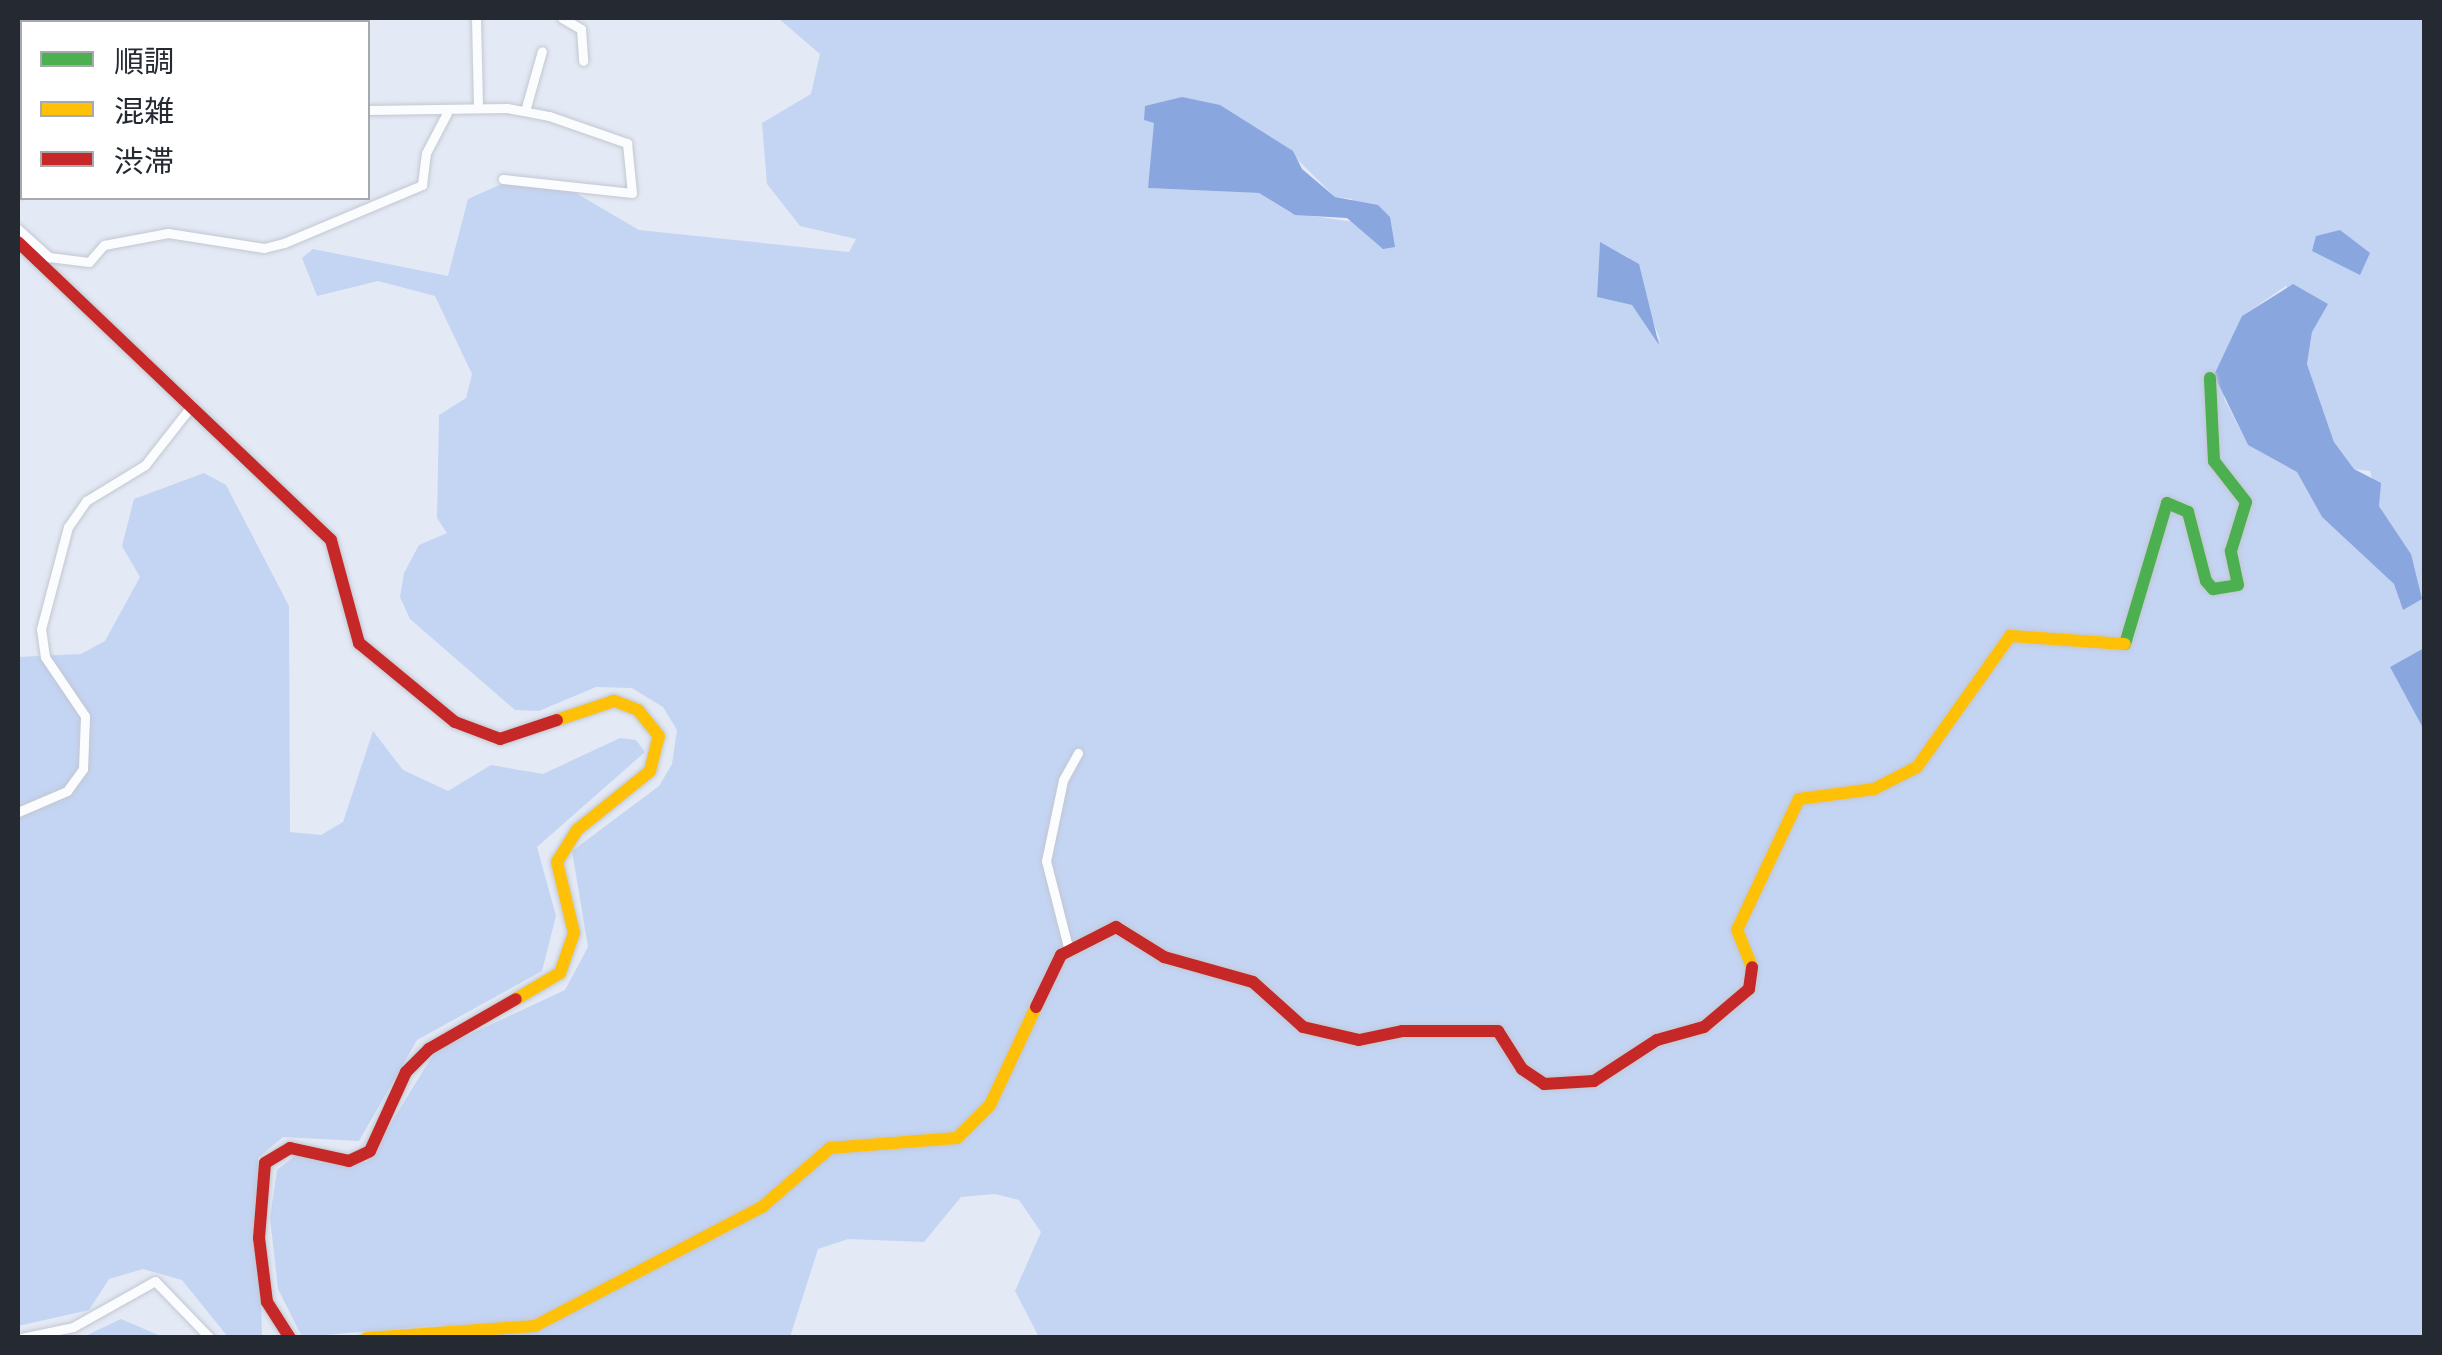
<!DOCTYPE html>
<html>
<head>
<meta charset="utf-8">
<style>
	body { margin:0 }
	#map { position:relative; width:2442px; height:1355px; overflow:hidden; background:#e4eaf5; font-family:"Noto Sans","Noto Sans JP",sans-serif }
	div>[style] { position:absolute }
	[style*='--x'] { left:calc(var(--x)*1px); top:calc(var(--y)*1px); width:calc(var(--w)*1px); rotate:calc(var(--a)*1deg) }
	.green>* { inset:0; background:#c4d4f3 }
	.water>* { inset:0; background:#89a6df }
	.roads { filter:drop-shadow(0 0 2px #c2c7d1) drop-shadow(0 0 2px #c2c7d1) }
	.street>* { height:9px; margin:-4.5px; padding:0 4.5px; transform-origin:4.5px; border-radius:4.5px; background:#fbfcfe }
	.fast>* { height:12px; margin:-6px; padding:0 6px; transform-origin:6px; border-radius:6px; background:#4caf50 }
	.slow>* { height:12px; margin:-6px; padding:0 6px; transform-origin:6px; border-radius:6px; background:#ffc107 }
	.jam>* { height:12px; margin:-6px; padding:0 6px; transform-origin:6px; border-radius:6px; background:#c62828 }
	span { translate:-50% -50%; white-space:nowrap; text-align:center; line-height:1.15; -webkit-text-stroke:10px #fff; paint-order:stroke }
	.frame { position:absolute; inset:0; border:20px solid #242932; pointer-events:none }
	.legend { position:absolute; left:20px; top:20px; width:350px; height:180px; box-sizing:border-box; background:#fff; border:2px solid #a7a9ad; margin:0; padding:12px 18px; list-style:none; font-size:30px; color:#242932 }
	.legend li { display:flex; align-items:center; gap:20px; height:50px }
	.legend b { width:50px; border:2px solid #a7a9ad }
</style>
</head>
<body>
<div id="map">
	<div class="green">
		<i style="clip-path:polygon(evenodd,778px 18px,2424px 18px,2424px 648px,2390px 667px,2424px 730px,2424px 1337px,1039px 1337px,1015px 1291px,1041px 1232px,1019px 1200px,995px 1194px,961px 1197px,924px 1242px,848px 1239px,818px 1249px,790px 1337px,464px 1338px,441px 1325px,302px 1337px,278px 1289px,270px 1218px,277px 1170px,296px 1155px,367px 1162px,436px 1050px,565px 990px,588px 947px,572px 851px,659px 786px,672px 764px,677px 730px,663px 707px,632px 688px,596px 687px,539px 711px,515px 710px,410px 619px,400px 597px,404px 573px,419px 545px,447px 533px,437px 518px,439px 415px,466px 398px,472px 374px,435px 296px,378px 281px,317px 296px,302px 258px,313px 249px,448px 276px,468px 199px,506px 182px,574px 192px,639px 230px,849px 252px,856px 239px,800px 226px,767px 184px,762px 123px,811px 94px,820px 54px,778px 18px,1182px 97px,1293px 155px,1335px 197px,1352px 199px,1376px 243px,1355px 222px,1291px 213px,1259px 193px,1148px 188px,1159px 107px,1182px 97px,778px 18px,1600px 243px,1628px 257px,1661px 342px,1632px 305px,1597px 297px,1600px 243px,778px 18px,2286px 286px,2312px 332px,2307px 364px,2334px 442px,2354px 469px,2370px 471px,2379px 506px,2411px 554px,2403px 609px,2394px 584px,2322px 517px,2297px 472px,2248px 445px,2224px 398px,2242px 316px,2286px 286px)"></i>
		<i style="clip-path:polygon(204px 473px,226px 485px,289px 606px,290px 832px,321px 835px,343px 822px,373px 731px,403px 770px,448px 791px,491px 765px,543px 774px,620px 738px,636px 740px,645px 752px,537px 847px,556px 916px,542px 971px,417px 1040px,359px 1141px,283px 1137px,258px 1158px,262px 1337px,228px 1337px,182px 1280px,143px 1269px,109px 1279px,89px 1310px,18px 1326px,18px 657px,81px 654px,105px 641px,140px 577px,122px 546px,134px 499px)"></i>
		<i style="clip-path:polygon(121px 1319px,163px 1337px,76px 1337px,85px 1336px)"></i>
	</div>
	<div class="water">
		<i style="clip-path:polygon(1182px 97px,1220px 105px,1293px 151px,1302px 169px,1335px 197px,1378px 205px,1390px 217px,1395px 247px,1383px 249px,1347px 218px,1295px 215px,1259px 193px,1148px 188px,1154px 123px,1144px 120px,1145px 106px)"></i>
		<i style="clip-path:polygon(2340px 230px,2370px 253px,2360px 275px,2312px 251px,2316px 236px)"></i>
		<i style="clip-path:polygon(1600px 242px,1639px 264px,1659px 345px,1632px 305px,1597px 297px)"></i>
		<i style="clip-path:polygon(2293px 284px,2328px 304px,2312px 332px,2307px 364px,2334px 442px,2354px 469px,2381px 483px,2379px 506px,2411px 554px,2422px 599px,2403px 610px,2394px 584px,2322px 517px,2297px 472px,2248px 445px,2214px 375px,2242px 316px)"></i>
		<i style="clip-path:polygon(2424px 648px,2424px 730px,2390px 667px)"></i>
	</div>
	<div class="roads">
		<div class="street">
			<i style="--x:476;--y:18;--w:89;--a:88.7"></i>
			<i style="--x:562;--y:18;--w:22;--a:30"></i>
			<i style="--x:581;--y:29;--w:32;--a:86"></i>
			<i style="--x:143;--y:22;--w:10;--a:-24"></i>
			<i style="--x:199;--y:22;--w:4;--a:-76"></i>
			<i style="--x:18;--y:100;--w:4;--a:-27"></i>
			<i style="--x:368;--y:110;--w:139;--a:-0.8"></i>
			<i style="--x:507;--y:108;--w:43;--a:10.8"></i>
			<i style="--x:549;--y:116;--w:83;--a:19.1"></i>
			<i style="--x:627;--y:143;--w:50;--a:84.3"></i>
			<i style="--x:632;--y:193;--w:130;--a:-173.8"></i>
			<i style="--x:525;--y:111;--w:62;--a:-74.2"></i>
			<i style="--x:18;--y:193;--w:6;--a:-45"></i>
			<i style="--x:18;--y:229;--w:42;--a:42.1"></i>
			<i style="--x:49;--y:257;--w:40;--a:7.1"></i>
			<i style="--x:89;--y:262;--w:23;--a:-49"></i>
			<i style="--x:104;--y:245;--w:65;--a:-10.6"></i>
			<i style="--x:168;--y:233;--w:97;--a:8.9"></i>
			<i style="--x:264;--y:248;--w:21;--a:-14"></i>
			<i style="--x:284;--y:243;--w:150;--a:-22.8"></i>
			<i style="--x:422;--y:185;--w:32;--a:-83"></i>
			<i style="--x:426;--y:153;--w:45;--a:-62.3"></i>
			<i style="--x:18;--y:812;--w:53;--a:-23.2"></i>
			<i style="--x:67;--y:791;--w:27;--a:-54"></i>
			<i style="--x:83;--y:769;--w:53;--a:-87.8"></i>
			<i style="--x:85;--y:716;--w:71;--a:-124.1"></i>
			<i style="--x:45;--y:657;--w:28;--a:-98"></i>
			<i style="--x:41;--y:629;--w:106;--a:-75.2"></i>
			<i style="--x:68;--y:527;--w:32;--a:-55"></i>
			<i style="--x:86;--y:501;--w:69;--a:-31.4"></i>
			<i style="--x:145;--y:465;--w:76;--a:-51.9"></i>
			<i style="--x:1068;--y:947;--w:89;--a:-104.3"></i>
			<i style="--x:1046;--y:861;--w:83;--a:-78.1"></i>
			<i style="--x:1063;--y:780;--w:31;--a:-61"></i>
			<i style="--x:21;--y:1338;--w:53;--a:-11.9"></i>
			<i style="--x:73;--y:1327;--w:94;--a:-29.3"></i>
			<i style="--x:155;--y:1281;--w:79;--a:46"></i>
		</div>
		<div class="fast">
			<i style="--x:2125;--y:644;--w:147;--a:-73.4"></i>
			<i style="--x:2167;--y:503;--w:23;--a:23"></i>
			<i style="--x:2188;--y:512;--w:71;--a:75.4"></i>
			<i style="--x:2206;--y:581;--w:11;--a:49"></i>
			<i style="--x:2213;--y:589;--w:25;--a:-9"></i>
			<i style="--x:2238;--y:585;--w:35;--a:-102"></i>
			<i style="--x:2231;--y:551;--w:51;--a:-73"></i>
			<i style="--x:2246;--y:502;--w:52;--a:-128"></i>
			<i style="--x:2214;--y:461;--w:83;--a:-92.8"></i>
		</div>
		<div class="slow">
			<i style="--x:1752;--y:967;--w:40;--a:-112"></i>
			<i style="--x:1737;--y:930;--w:145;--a:-64.7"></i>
			<i style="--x:1799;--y:799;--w:76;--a:-7.6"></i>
			<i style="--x:1874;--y:789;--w:48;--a:-27.1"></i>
			<i style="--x:1917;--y:767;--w:161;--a:-54.6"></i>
			<i style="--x:2010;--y:636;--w:115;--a:4"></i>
			<i style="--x:516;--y:999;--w:51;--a:-30.6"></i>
			<i style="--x:560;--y:973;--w:42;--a:-70.7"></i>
			<i style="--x:574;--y:933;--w:73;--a:-103.5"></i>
			<i style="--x:557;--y:862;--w:38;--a:-58"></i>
			<i style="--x:577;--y:830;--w:94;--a:-38.9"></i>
			<i style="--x:650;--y:771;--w:36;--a:-76"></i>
			<i style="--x:659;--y:736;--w:33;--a:-129"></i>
			<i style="--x:638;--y:710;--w:26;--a:-159"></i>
			<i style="--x:614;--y:701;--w:60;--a:161.6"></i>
			<i style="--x:367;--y:1338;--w:168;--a:-4.1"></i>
			<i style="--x:535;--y:1326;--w:256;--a:-27.7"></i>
			<i style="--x:762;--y:1207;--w:90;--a:-40.9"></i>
			<i style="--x:830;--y:1148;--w:127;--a:-4.5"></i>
			<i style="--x:957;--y:1138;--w:47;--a:-45"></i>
			<i style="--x:990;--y:1105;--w:108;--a:-64.9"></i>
		</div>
		<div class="jam">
			<i style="--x:18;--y:242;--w:432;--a:43.6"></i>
			<i style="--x:331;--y:540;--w:107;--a:74.8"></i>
			<i style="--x:359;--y:643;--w:124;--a:39.5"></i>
			<i style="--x:455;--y:722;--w:48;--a:20.7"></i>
			<i style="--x:500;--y:739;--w:60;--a:-18.4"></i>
			<i style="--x:1036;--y:1007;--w:58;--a:-64.3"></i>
			<i style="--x:1061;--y:955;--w:62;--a:-27"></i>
			<i style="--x:1116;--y:927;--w:57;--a:32"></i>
			<i style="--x:1164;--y:957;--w:92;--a:15.7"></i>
			<i style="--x:1253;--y:982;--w:67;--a:42"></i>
			<i style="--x:1303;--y:1027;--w:57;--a:13.1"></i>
			<i style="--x:1359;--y:1040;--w:44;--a:-11.8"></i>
			<i style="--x:1402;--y:1031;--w:96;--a:0"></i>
			<i style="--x:1498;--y:1031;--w:45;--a:57.7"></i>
			<i style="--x:1522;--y:1069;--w:27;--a:34"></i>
			<i style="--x:1544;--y:1084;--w:50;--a:-3.4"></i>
			<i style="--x:1594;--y:1081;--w:75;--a:-33.1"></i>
			<i style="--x:1657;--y:1040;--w:49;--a:-15.5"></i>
			<i style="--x:1704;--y:1027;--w:59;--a:-40.2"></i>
			<i style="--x:1749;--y:989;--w:22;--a:-82"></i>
			<i style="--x:290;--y:1338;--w:43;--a:-122.6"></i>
			<i style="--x:267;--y:1302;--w:64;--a:-97.1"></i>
			<i style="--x:259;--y:1238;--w:75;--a:-85.4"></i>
			<i style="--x:265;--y:1163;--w:29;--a:-31"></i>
			<i style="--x:290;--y:1148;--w:60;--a:12.4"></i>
			<i style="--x:349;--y:1161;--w:23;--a:-25"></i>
			<i style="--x:370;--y:1151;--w:87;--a:-65.5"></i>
			<i style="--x:406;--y:1072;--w:33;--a:-45"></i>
			<i style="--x:429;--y:1049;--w:100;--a:-29.9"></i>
		</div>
	</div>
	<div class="frame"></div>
	<ul class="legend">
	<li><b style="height:12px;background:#4caf50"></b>順調</li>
	<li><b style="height:12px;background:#ffc107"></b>混雑</li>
	<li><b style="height:12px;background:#c62828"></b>渋滞</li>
	</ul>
</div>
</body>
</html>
